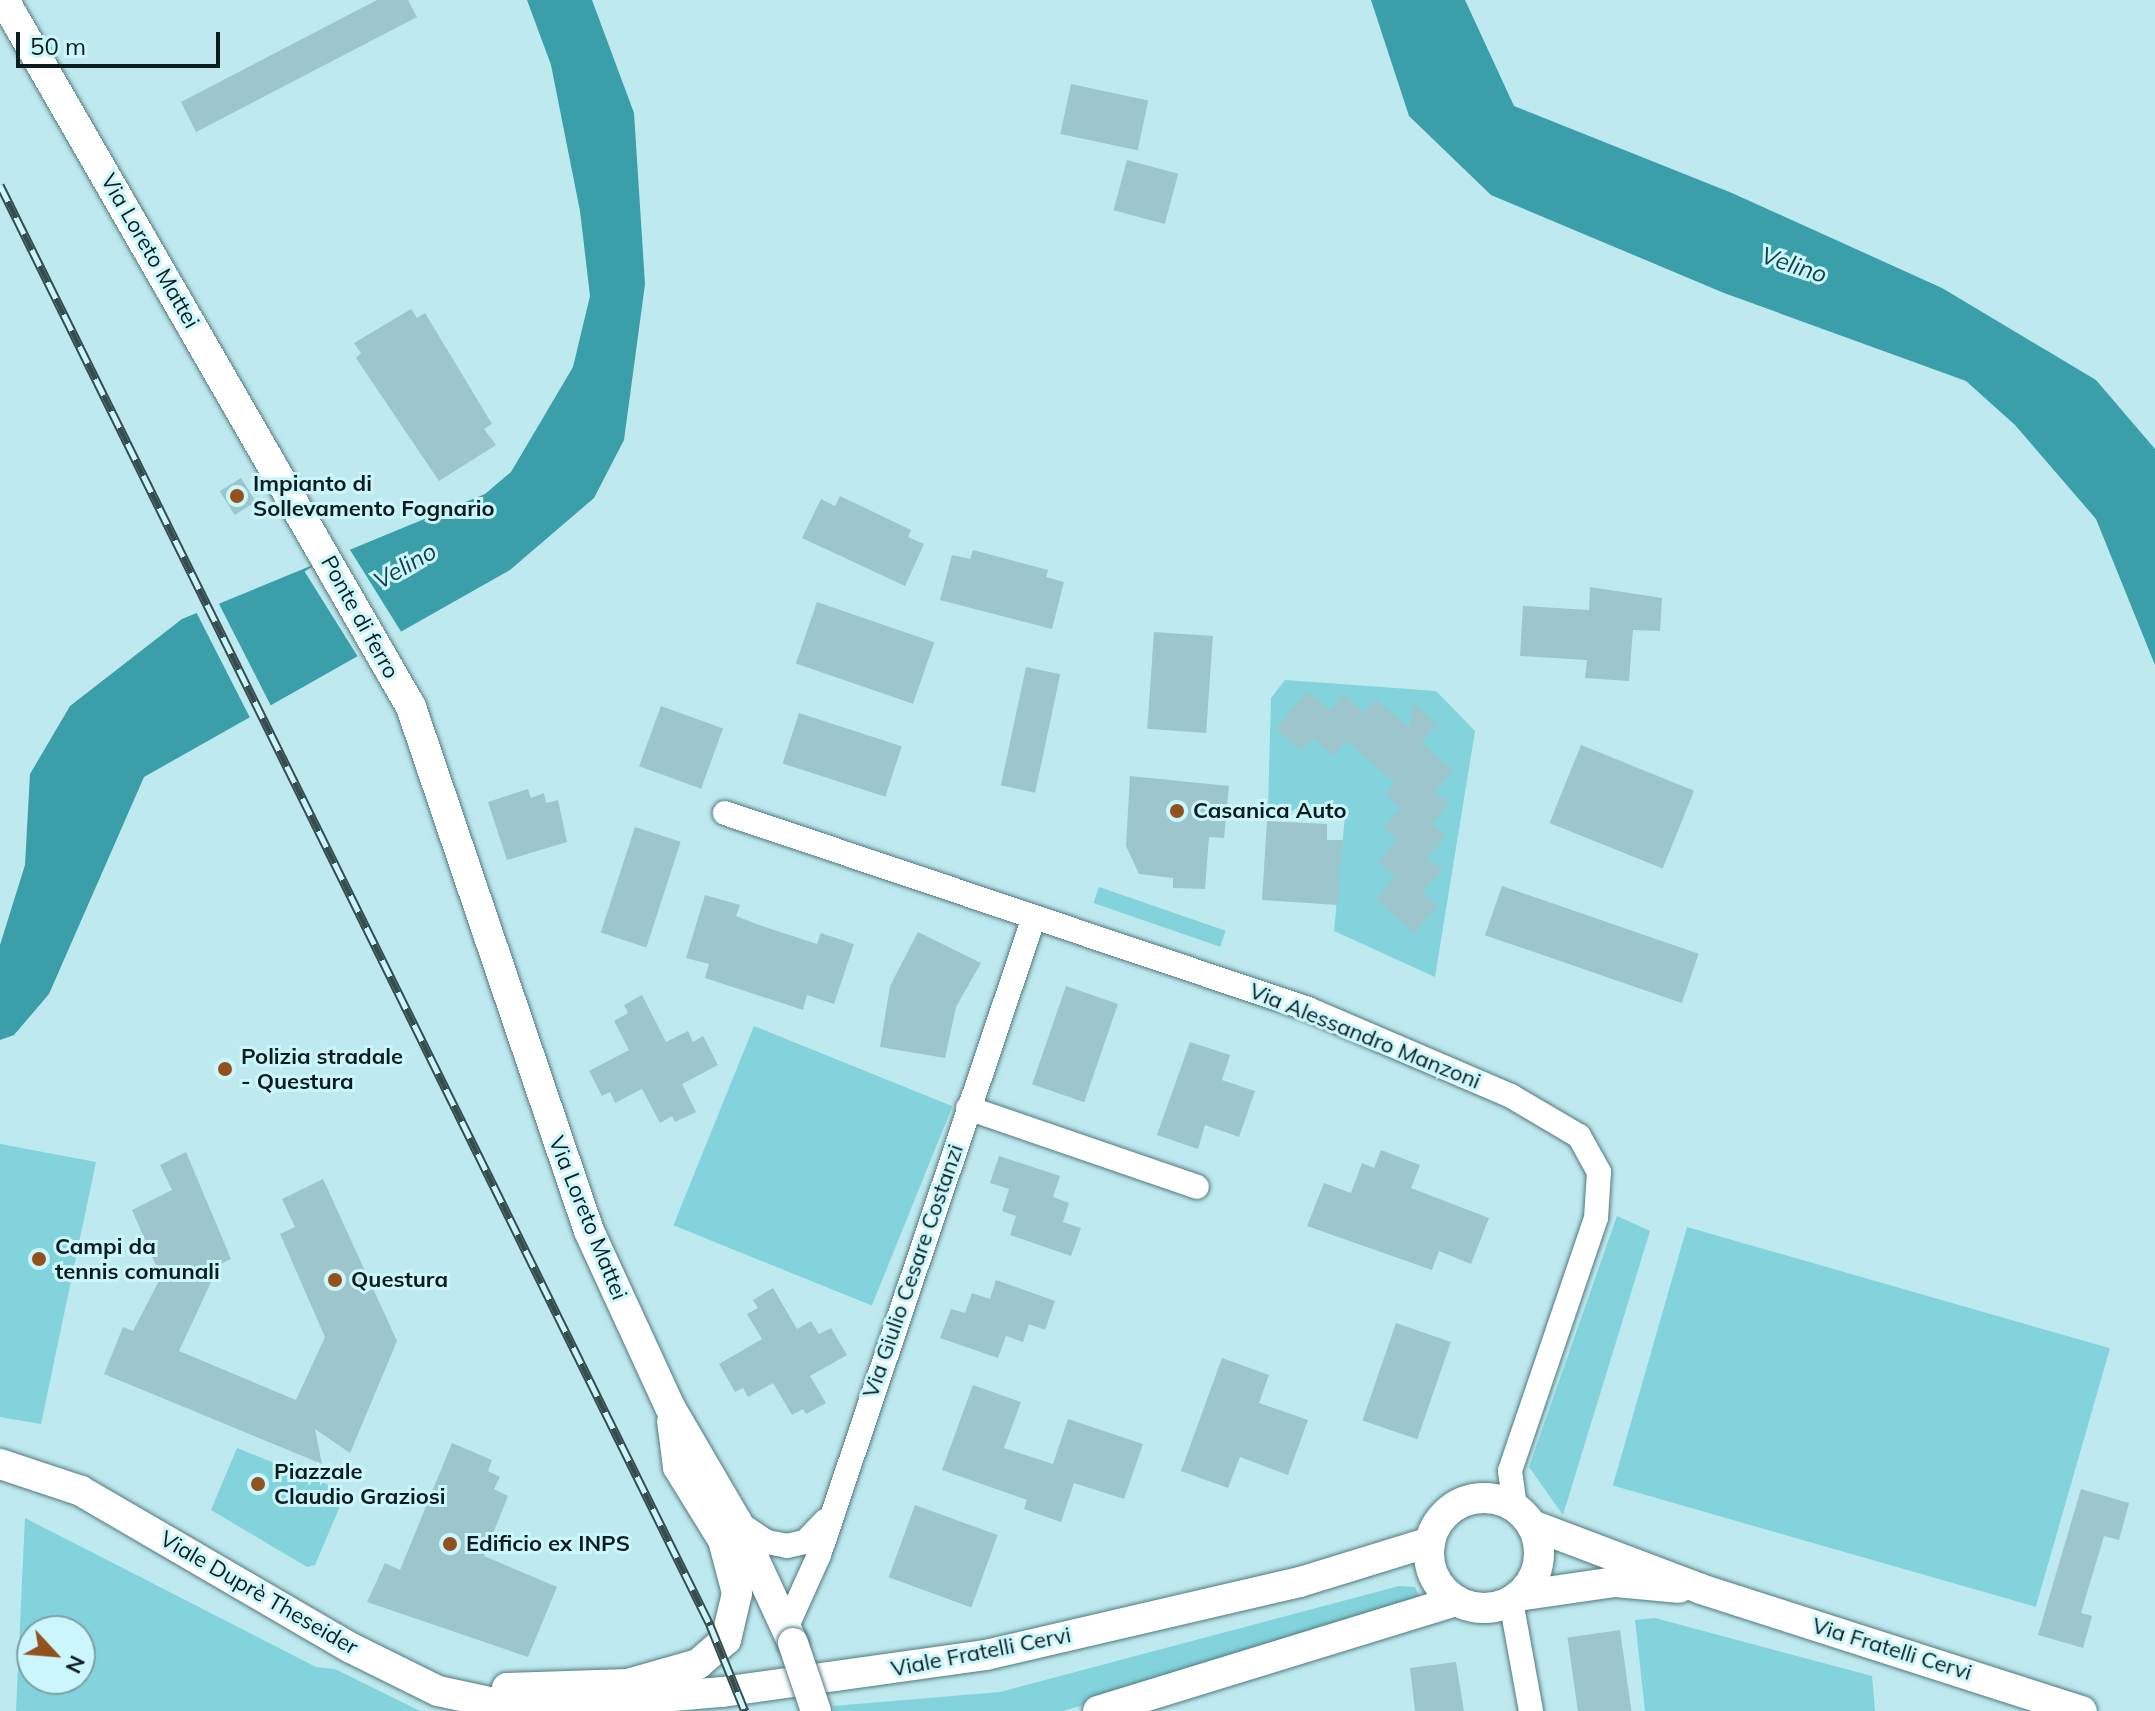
<!DOCTYPE html>
<html>
<head>
<meta charset="utf-8">
<style>
	body { margin:0 }
	#map { position:relative; width:2155px; height:1711px; overflow:hidden; background:#bee9ee; font-family:Mulish,sans-serif }
	div>[style] { position:absolute }
	[style*='--x'] { left:calc(var(--x)*1px); top:calc(var(--y)*1px); width:calc(var(--w)*1px); rotate:calc(var(--a)*1deg) }
	.green>* { inset:0; background:#83d3dc; transform-origin:0 0 }
	.water>* { inset:0; background:#3a9fa9 }
	.pier>* { inset:0; background:#bee9ee; transform-origin:0 0 }
	.building>* { inset:0; background:#9cc6cb; transform-origin:0 0 }
	.roads { filter:drop-shadow(0 0 2px #51797e) drop-shadow(0 0 2px #51797e) }
	.minor>* { height:24px; margin:-12px; padding:0 12px; transform-origin:12px; border-radius:12px; background:#fff }
	.tertiary>* { height:30px; margin:-15px; padding:0 15px; transform-origin:15px; border-radius:15px; background:#fff }
	.tertiary>.ring { margin:-15px; padding:0; box-sizing:content-box; background:none; border:30px solid #fff; border-radius:50% }
	.rail>* { height:9px; margin-top:-4.5px; transform-origin:0; background:repeating-linear-gradient(90deg,#cbf7fc 0 18px,#364c4f 0 36px); box-sizing:border-box; border-block:2px solid #364c4f }
	.bridges { filter:drop-shadow(0 0 2px #51797e) drop-shadow(0 0 2px #51797e) }
	.tertiary-bridge>* { height:30px; margin:-15px; padding:0 15px; transform-origin:15px; border-radius:15px; background:#fff }
	.dots>* { width:22px; height:22px; translate:-50% -50%; box-sizing:border-box; border:4px solid #cbf7fc; border-radius:50% }
	span { translate:-50% -50%; white-space:nowrap; text-align:center; line-height:1.15; -webkit-text-stroke:6px #cbf7fc; paint-order:stroke }
	.street-label { font-size:22px; color:#0d1d1f }
	.poi-label { font-size:22px; color:#0d1d1f; font-weight:700 }
	.left { translate:0 -50%; text-align:left }
	.water-label { font-size:24px; color:#144146; font-style:italic }
	.north { position:absolute; left:16px; top:1615px; width:80px; height:80px; box-sizing:border-box; background:#cbf7fc; border:2px solid #7fa0a4; border-radius:50%; rotate:116deg; font-size:22px; font-weight:700; line-height:32px; text-align:center; color:#0d1d1f }
	.north::after { content:''; display:block; margin:auto; width:28px; height:36px; background:#92511d; clip-path:polygon(50% 0,100% 100%,50% 72%,0 100%) }
	.scale { position:absolute; left:16px; top:32px; width:204px; height:36px; box-sizing:border-box; border:4px solid #0d1d1f; border-top:0; padding-left:10px; font-size:24px; line-height:28px; white-space:nowrap; color:#0d1d1f; -webkit-text-stroke:6px #cbf7fc; paint-order:stroke }
</style>
</head>
<body>
<div id="map">
	<div class="green">
		<i style="clip-path:polygon(1285px 680px,1436px 691px,1475px 731px,1435px 977px,1334px 931px,1345px 816px,1268px 808px,1271px 698px)"></i>
		<i style="left:1099px;top:887px;width:134px;height:17px;rotate:19deg"></i>
		<i style="left:754px;top:1026px;width:214px;height:215px;rotate:22deg"></i>
		<i style="clip-path:polygon(0 1144px,96px 1162px,41px 1424px,0 1417px)"></i>
		<i style="clip-path:polygon(1617px 1216px,1650px 1231px,1563px 1515px,1529px 1467px)"></i>
		<i style="left:1687px;top:1227px;width:440px;height:269px;rotate:16deg"></i>
		<i style="clip-path:polygon(237px 1448px,346px 1492px,315px 1565px,307px 1567px,211px 1510px)"></i>
		<i style="clip-path:polygon(evenodd,25px 1518px,316px 1667px,335px 1669px,420px 1711px,16px 1711px,25px 1518px,32px 1631px,80px 1631px,80px 1679px,32px 1679px,32px 1631px)"></i>
		<i style="clip-path:polygon(1399px 1586px,1415px 1587px,1423px 1605px,1063px 1711px,834px 1711px,833px 1706px,1000px 1692px)"></i>
		<i style="clip-path:polygon(1655px 1618px,1872px 1676px,1875px 1711px,1645px 1711px,1635px 1620px)"></i>
	</div>
	<div class="water">
		<i style="clip-path:polygon(527px 0,592px 0,634px 113px,645px 284px,624px 440px,594px 498px,510px 570px,144px 777px,49px 994px,14px 1035px,0 1040px,0 945px,25px 865px,30px 774px,70px 706px,182px 619px,485px 494px,511px 472px,573px 367px,590px 296px,580px 211px,551px 65px)"></i>
		<i style="clip-path:polygon(1371px 0,1465px 0,1514px 106px,1732px 193px,1942px 288px,2096px 380px,2155px 449px,2155px 665px,2096px 519px,2015px 425px,1966px 381px,1724px 293px,1491px 195px,1409px 116px)"></i>
	</div>
	<div class="pier">
		<i style="left:347px;top:545px;width:109px;height:50px;rotate:58deg"></i>
		<i style="left:217px;top:600px;width:124px;height:24px;rotate:63deg"></i>
	</div>
	<div class="building">
		<i style="clip-path:polygon(377px 0,408px 0,417px 17px,196px 132px,181px 102px)"></i>
		<i style="left:1071px;top:84px;width:79px;height:51px;rotate:12deg"></i>
		<i style="left:1127px;top:160px;width:53px;height:52px;rotate:15deg"></i>
		<i style="clip-path:polygon(411px 309px,417px 318px,425px 313px,492px 424px,484px 429px,496px 445px,439px 481px,356px 358px,361px 353px,354px 343px)"></i>
		<i style="left:241px;top:478px;width:28px;height:25px;rotate:58deg"></i>
		<i style="clip-path:polygon(840px 496px,911px 530px,908px 537px,924px 544px,905px 586px,802px 538px,821px 499px,835px 506px)"></i>
		<i style="clip-path:polygon(973px 550px,1048px 570px,1046px 577px,1064px 582px,1052px 629px,940px 600px,952px 555px,970px 559px)"></i>
		<i style="clip-path:polygon(1590px 587px,1662px 598px,1660px 631px,1633px 630px,1629px 681px,1585px 678px,1587px 660px,1520px 656px,1523px 606px,1589px 610px)"></i>
		<i style="left:817px;top:602px;width:124px;height:65px;rotate:19deg"></i>
		<i style="left:1154px;top:632px;width:59px;height:97px;rotate:4deg"></i>
		<i style="left:1026px;top:667px;width:35px;height:121px;rotate:12deg"></i>
		<i style="clip-path:polygon(1308px 691px,1330px 710px,1344px 694px,1364px 713px,1376px 699px,1410px 728px,1412px 702px,1437px 724px,1421px 742px,1453px 771px,1435px 791px,1449px 804px,1432px 824px,1446px 836px,1428px 858px,1442px 870px,1423px 892px,1438px 906px,1414px 933px,1376px 899px,1395px 877px,1378px 862px,1397px 840px,1383px 828px,1400px 808px,1384px 794px,1395px 783px,1347px 741px,1334px 756px,1313px 738px,1301px 751px,1276px 728px)"></i>
		<i style="left:661px;top:706px;width:66px;height:64px;rotate:20deg"></i>
		<i style="left:799px;top:713px;width:108px;height:53px;rotate:18deg"></i>
		<i style="left:1581px;top:745px;width:122px;height:84px;rotate:22deg"></i>
		<i style="clip-path:polygon(1130px 776px,1229px 786px,1224px 838px,1209px 837px,1205px 889px,1173px 888px,1173px 878px,1139px 874px,1126px 846px)"></i>
		<i style="clip-path:polygon(528px 789px,531px 798px,544px 793px,546px 803px,558px 800px,567px 842px,507px 860px,488px 802px)"></i>
		<i style="clip-path:polygon(1267px 821px,1327px 824px,1327px 840px,1343px 840px,1337px 905px,1262px 900px)"></i>
		<i style="left:635px;top:827px;width:48px;height:111px;rotate:18deg"></i>
		<i style="left:1502px;top:886px;width:208px;height:52px;rotate:19deg"></i>
		<i style="clip-path:polygon(705px 895px,740px 905px,736px 916px,759px 925px,817px 944px,821px 933px,854px 944px,834px 1004px,807px 995px,803px 1010px,705px 978px,709px 964px,686px 958px)"></i>
		<i style="clip-path:polygon(918px 932px,981px 963px,956px 1007px,945px 1058px,880px 1047px,890px 986px)"></i>
		<i style="left:1066px;top:986px;width:55px;height:104px;rotate:19deg"></i>
		<i style="clip-path:polygon(642px 995px,666px 1042px,688px 1031px,693px 1042px,703px 1036px,718px 1065px,682px 1084px,696px 1112px,675px 1122px,672px 1116px,660px 1123px,642px 1089px,615px 1103px,610px 1092px,602px 1096px,589px 1071px,629px 1050px,614px 1021px,628px 1013px,624px 1005px)"></i>
		<i style="clip-path:polygon(1190px 1042px,1230px 1055px,1222px 1080px,1255px 1091px,1239px 1137px,1205px 1125px,1198px 1149px,1157px 1135px)"></i>
		<i style="clip-path:polygon(1381px 1150px,1420px 1165px,1411px 1188px,1489px 1218px,1471px 1264px,1439px 1251px,1432px 1270px,1307px 1226px,1324px 1183px,1351px 1193px,1362px 1163px,1374px 1168px)"></i>
		<i style="clip-path:polygon(186px 1152px,231px 1259px,208px 1270px,212px 1280px,179px 1351px,296px 1400px,325px 1337px,280px 1234px,295px 1227px,282px 1199px,323px 1179px,397px 1341px,350px 1453px,315px 1429px,322px 1464px,104px 1374px,123px 1327px,133px 1331px,161px 1277px,132px 1210px,172px 1190px,160px 1165px)"></i>
		<i style="clip-path:polygon(999px 1156px,1060px 1176px,1053px 1197px,1069px 1203px,1063px 1222px,1081px 1228px,1071px 1256px,1010px 1235px,1016px 1216px,1002px 1211px,1009px 1189px,990px 1183px)"></i>
		<i style="clip-path:polygon(996px 1280px,1055px 1301px,1045px 1330px,1029px 1324px,1023px 1342px,1006px 1336px,998px 1358px,940px 1338px,951px 1309px,965px 1313px,972px 1293px,990px 1299px)"></i>
		<i style="clip-path:polygon(773px 1288px,797px 1329px,811px 1321px,819px 1334px,831px 1328px,847px 1355px,810px 1376px,826px 1403px,806px 1414px,803px 1409px,792px 1415px,773px 1383px,748px 1397px,743px 1388px,735px 1392px,719px 1364px,762px 1339px,747px 1314px,758px 1308px,753px 1300px)"></i>
		<i style="left:1396px;top:1323px;width:58px;height:103px;rotate:19deg"></i>
		<i style="clip-path:polygon(1222px 1358px,1269px 1375px,1259px 1403px,1308px 1420px,1288px 1475px,1240px 1457px,1228px 1488px,1181px 1471px)"></i>
		<i style="clip-path:polygon(973px 1385px,1021px 1402px,1004px 1448px,1053px 1464px,1068px 1419px,1143px 1444px,1124px 1499px,1074px 1483px,1061px 1522px,1024px 1509px,1027px 1500px,942px 1470px)"></i>
		<i style="clip-path:polygon(452px 1443px,492px 1460px,488px 1471px,500px 1477px,494px 1489px,508px 1496px,484px 1556px,557px 1587px,528px 1657px,367px 1602px,385px 1563px,400px 1570px)"></i>
		<i style="clip-path:polygon(2081px 1489px,2129px 1503px,2119px 1540px,2104px 1536px,2081px 1613px,2092px 1616px,2083px 1648px,2038px 1635px)"></i>
		<i style="left:915px;top:1505px;width:88px;height:77px;rotate:20deg"></i>
		<i style="left:1620px;top:1630px;width:82px;height:53px;rotate:82deg"></i>
		<i style="clip-path:polygon(1456px 1662px,1464px 1711px,1415px 1711px,1410px 1668px)"></i>
	</div>
	<div class="roads">
		<div class="minor">
			<i style="--x:725;--y:813;--w:615;--a:18.58"></i>
			<i style="--x:1308;--y:1009;--w:221;--a:23.2"></i>
			<i style="--x:1511;--y:1096;--w:79;--a:30.5"></i>
			<i style="--x:1579;--y:1136;--w:41;--a:60.9"></i>
			<i style="--x:1599;--y:1172;--w:46;--a:93.7"></i>
			<i style="--x:1596;--y:1218;--w:267;--a:108.8"></i>
			<i style="--x:1510;--y:1471;--w:37;--a:82"></i>
			<i style="--x:968;--y:1108;--w:242;--a:19"></i>
			<i style="--x:737;--y:1522;--w:36;--a:34"></i>
			<i style="--x:767;--y:1542;--w:20;--a:11"></i>
			<i style="--x:787;--y:1546;--w:18;--a:-13"></i>
			<i style="--x:805;--y:1542;--w:30;--a:-46"></i>
			<i style="--x:1511;--y:1601;--w:112;--a:79.7"></i>
			<i style="--x:787;--y:1626;--w:78;--a:-65.7"></i>
			<i style="--x:819;--y:1555;--w:670;--a:-71.38"></i>
		</div>
		<div class="tertiary">
			<i style="--x:4;--y:0;--w:816;--a:60.07"></i>
			<i style="--x:411;--y:707;--w:553;--a:71.24"></i>
			<i style="--x:589;--y:1231;--w:194;--a:65.3"></i>
			<i style="--x:670;--y:1407;--w:133;--a:59.8"></i>
			<i style="--x:737;--y:1522;--w:133;--a:65.2"></i>
			<i style="--x:0;--y:1464;--w:85;--a:18.4"></i>
			<i style="--x:81;--y:1491;--w:312;--a:30.2"></i>
			<i style="--x:351;--y:1648;--w:97;--a:26.3"></i>
			<i style="--x:438;--y:1691;--w:87;--a:12"></i>
			<i style="--x:523;--y:1709;--w:200;--a:-4.9"></i>
			<i style="--x:722;--y:1692;--w:267;--a:-8"></i>
			<i style="--x:986;--y:1655;--w:322;--a:-13.1"></i>
			<i style="--x:1300;--y:1582;--w:136;--a:-17.1"></i>
			<i class="ring" style="left:1429px;top:1498px;width:80px;height:80px"></i>
			<i style="--x:1532;--y:1525;--w:181;--a:20.7"></i>
			<i style="--x:1701;--y:1589;--w:400;--a:17.8"></i>
			<i style="--x:1518;--y:1596;--w:98;--a:-8.2"></i>
			<i style="--x:1615;--y:1582;--w:64;--a:5.4"></i>
			<i style="--x:507;--y:1688;--w:121;--a:-1.9"></i>
			<i style="--x:628;--y:1684;--w:73;--a:-15.9"></i>
			<i style="--x:698;--y:1664;--w:37;--a:-41"></i>
			<i style="--x:726;--y:1640;--w:48;--a:-76.8"></i>
			<i style="--x:737;--y:1593;--w:55;--a:-104.8"></i>
			<i style="--x:723;--y:1540;--w:86;--a:-121.7"></i>
			<i style="--x:678;--y:1467;--w:46;--a:-97.4"></i>
			<i style="--x:1098;--y:1711;--w:375;--a:-17.1"></i>
		</div>
	</div>
	<div class="rail">
		<i style="--x:0;--y:185;--w:1606;--a:63.75"></i>
		<i style="--x:710;--y:1625;--w:93;--a:67.9"></i>
	</div>
	<div class="bridges">
		<div class="tertiary-bridge">
			<i style="--x:793;--y:1643;--w:72;--a:71.3"></i>
		</div>
	</div>
	<div class="dots">
		<i style="left:237px;top:496px;background:#92511d"></i>
		<i style="left:1177px;top:811px;background:#92511d"></i>
		<i style="left:225px;top:1069px;background:#92511d"></i>
		<i style="left:39px;top:1259px;background:#92511d"></i>
		<i style="left:335px;top:1280px;background:#92511d"></i>
		<i style="left:258px;top:1484px;background:#92511d"></i>
		<i style="left:450px;top:1544px;background:#92511d"></i>
	</div>
	<div class="street-label">
		<span style="left:150px;top:251px;rotate:60deg">Via Loreto Mattei</span>
		<span style="left:360px;top:617px;rotate:61deg">Ponte di ferro</span>
		<span style="left:1365px;top:1036px;rotate:22deg">Via Alessandro Manzoni</span>
		<span style="left:588px;top:1218px;rotate:68deg">Via Loreto Mattei</span>
		<span style="left:913px;top:1271px;rotate:-71deg">Via Giulio Cesare Costanzi</span>
		<span style="left:259px;top:1593px;rotate:30deg">Viale Duprè Theseider</span>
		<span style="left:1892px;top:1649px;rotate:17deg">Via Fratelli Cervi</span>
		<span style="left:981px;top:1652px;rotate:-11deg">Viale Fratelli Cervi</span>
	</div>
	<div class="poi-label">
		<span class="left" style="left:253px;top:496px">Impianto di<br>Sollevamento Fognario</span>
		<span class="left" style="left:1193px;top:811px">Casanica Auto</span>
		<span class="left" style="left:241px;top:1069px">Polizia stradale<br>- Questura</span>
		<span class="left" style="left:55px;top:1259px">Campi da<br>tennis comunali</span>
		<span class="left" style="left:351px;top:1280px">Questura</span>
		<span class="left" style="left:274px;top:1484px">Piazzale<br>Claudio Graziosi</span>
		<span class="left" style="left:466px;top:1544px">Edificio ex INPS</span>
	</div>
	<div class="water-label">
		<span style="left:1794px;top:265px;rotate:18deg">Velino</span>
		<span style="left:405px;top:566px;rotate:-30deg">Velino</span>
	</div>
	<div class="north">N</div>
	<div class="scale">50 m</div>
</div>
</body>
</html>
